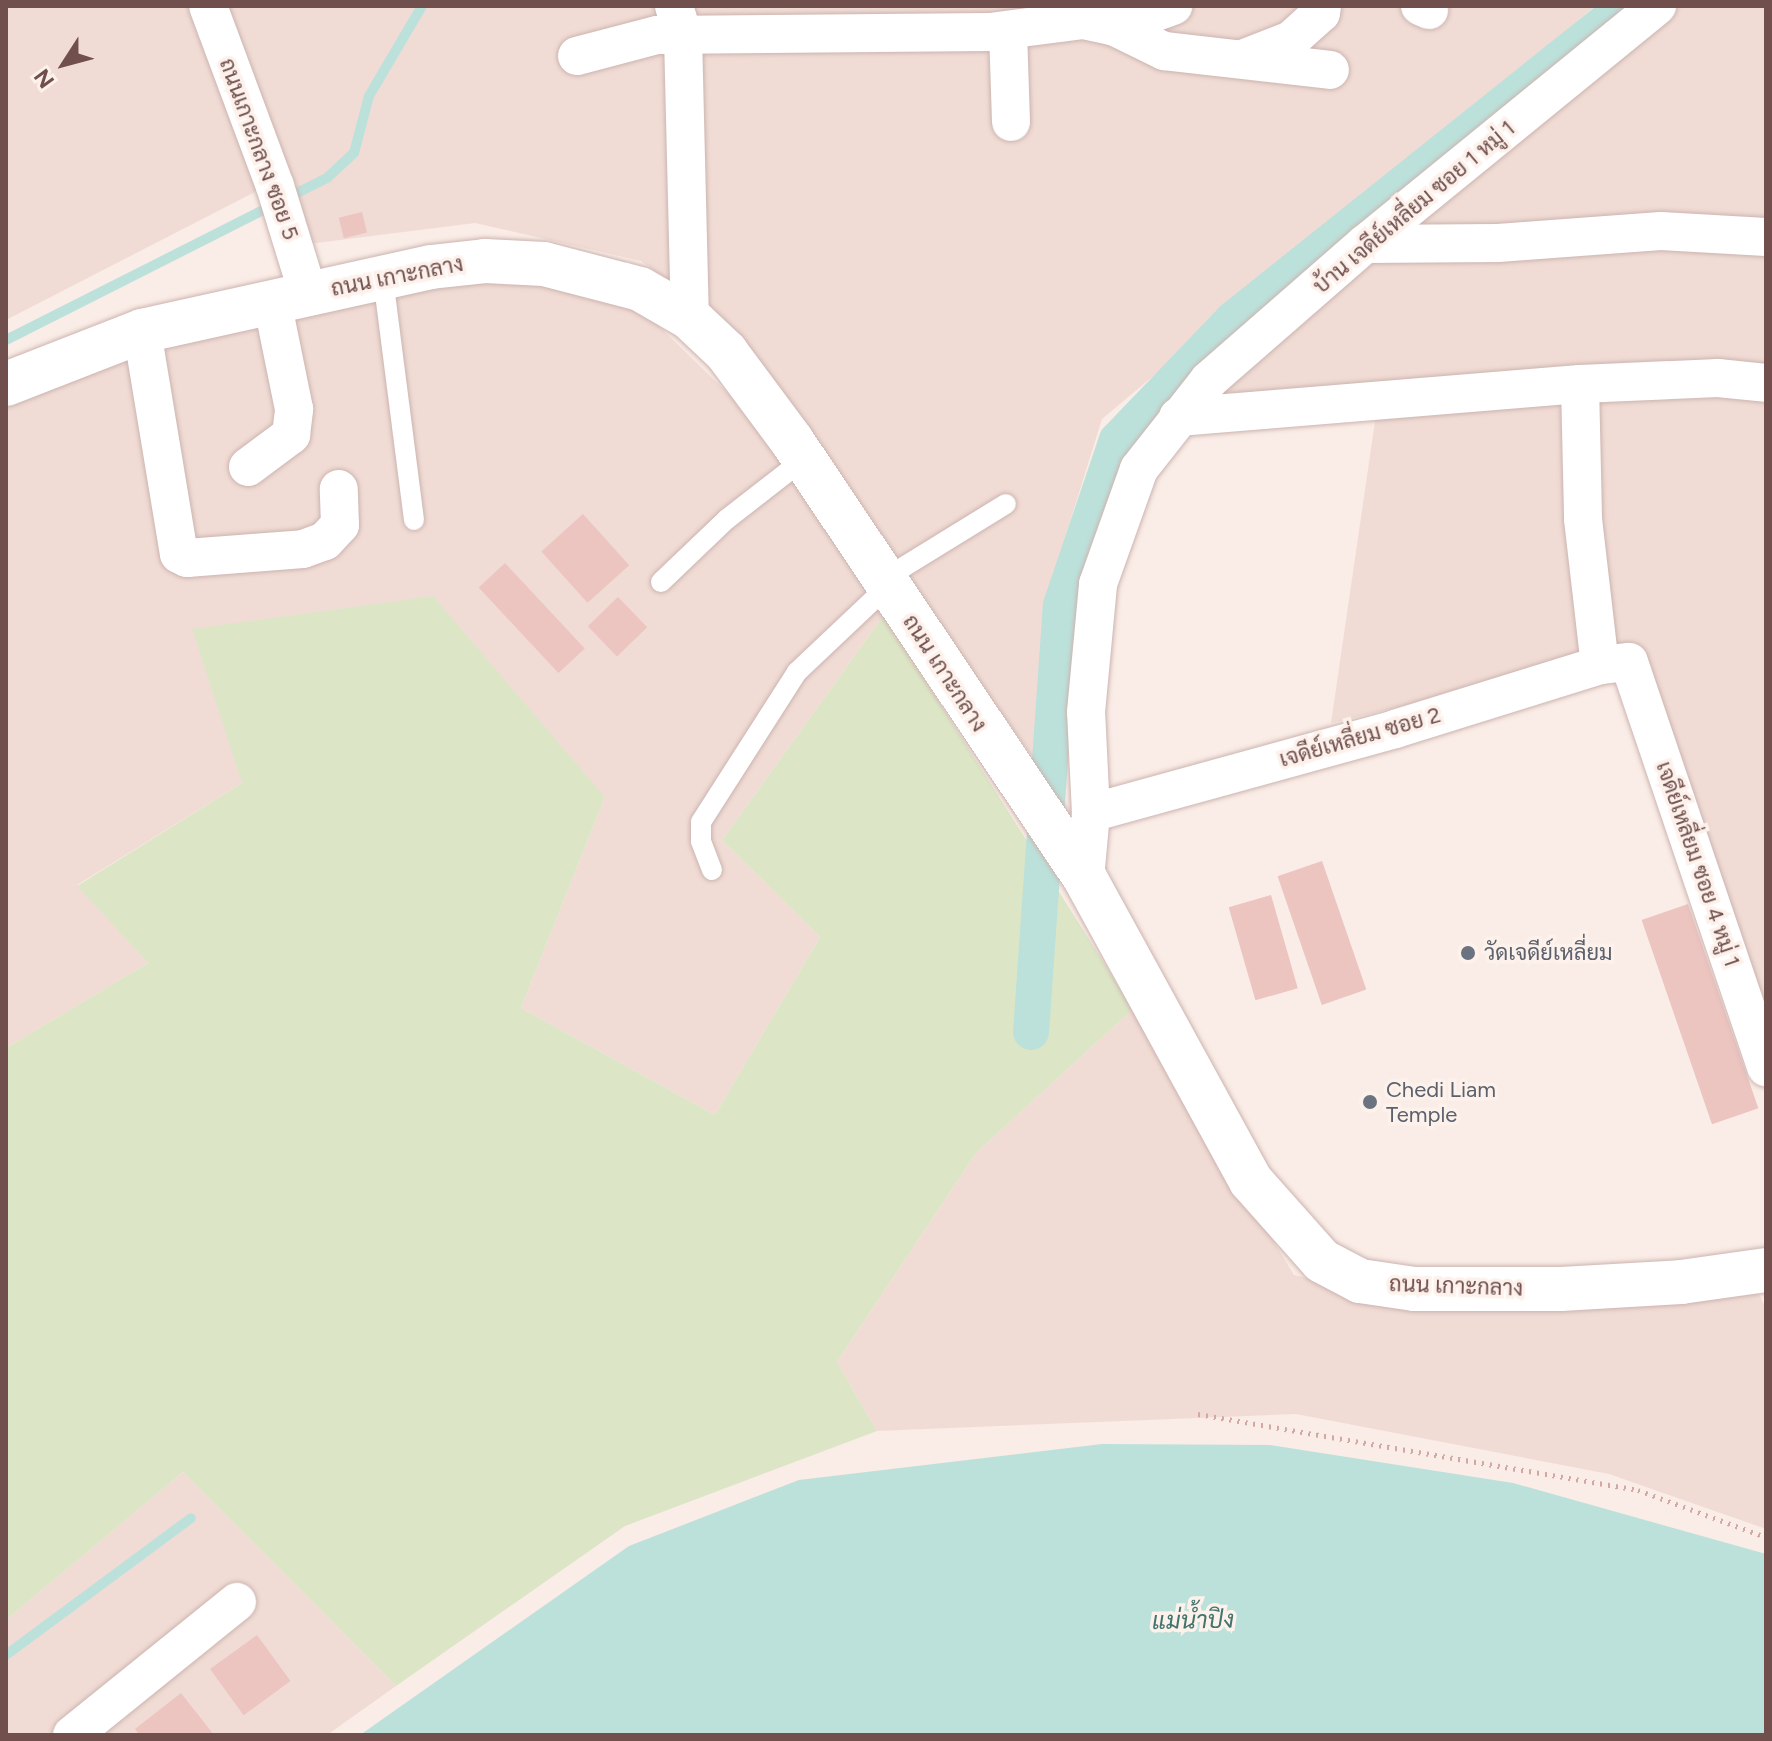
<!DOCTYPE html>
<html>
<head>
<meta charset="utf-8">
<style>
	body { margin:0 }
	#map { position:relative; width:1772px; height:1741px; overflow:hidden; background:#faece6; font-family:Figtree,Sarabun,sans-serif }
	div>[style] { position:absolute }
	[style*='--x'] { left:calc(var(--x)*1px); top:calc(var(--y)*1px); width:calc(var(--w)*1px); rotate:calc(var(--a)*1deg) }
	.residential>* { inset:0; background:#f1dcd5 }
	.green>* { inset:0; background:#dce6c6 }
	.water>* { inset:0; background:#bce1db }
	.stream>* { height:10px; margin:-5px; padding:0 5px; transform-origin:5px; border-radius:5px; background:#bce1db }
	.canal>* { height:36px; margin:-18px; padding:0 18px; transform-origin:18px; border-radius:18px; background:#bce1db }
	.building>* { inset:0; background:#ecc4c0; transform-origin:0 0 }
	.path>* { height:5px; margin-top:-2.5px; transform-origin:0; background:repeating-linear-gradient(90deg,#d1a8a3 0 2px,transparent 0 8px) }
	.roads { filter:drop-shadow(0 0 2px #ccb4b0) drop-shadow(0 0 2px #ccb4b0) }
	.lane>* { height:20px; margin:-10px; padding:0 10px; transform-origin:10px; border-radius:10px; background:#fff }
	.street>* { height:38px; margin:-19px; padding:0 19px; transform-origin:19px; border-radius:19px; background:#fff }
	.secondary>* { height:44px; margin:-22px; padding:0 22px; transform-origin:22px; border-radius:22px; background:#fff }
	.dots>* { width:22px; height:22px; translate:-50% -50%; box-sizing:border-box; border:4px solid #fdf1eb; border-radius:50% }
	span { translate:-50% -50%; white-space:nowrap; text-align:center; line-height:1.15; -webkit-text-stroke:7px #fdf1eb; paint-order:stroke }
	.street-label { font-size:22px; color:#704f4d }
	.worship-label { font-size:22px; color:#5b616d }
	.left { translate:0 -50%; text-align:left }
	.water-label { font-size:24px; color:#42746d; font-style:italic }
	.frame { position:absolute; inset:0; border:8px solid #704f4d; pointer-events:none }
	.north { position:absolute; left:24px; top:24px; width:80px; height:80px; -webkit-text-stroke:6px #fdf1eb; paint-order:stroke; rotate:234deg; font-size:22px; font-weight:700; line-height:32px; text-align:center; color:#704f4d }
	.north::after { content:''; display:block; margin:auto; width:28px; height:36px; background:#704f4d; clip-path:polygon(50% 0,100% 100%,50% 72%,0 100%) }
</style>
</head>
<body>
<div id="map">
	<div class="residential">
		<i style="clip-path:polygon(6px 6px,1595px 6px,1102px 419px,1049px 589px,1036px 762px,728px 324px,641px 261px,475px 223px,308px 244px,288px 175px,6px 320px)"></i>
		<i style="clip-path:polygon(1680px 6px,1766px 6px,1766px 1045px,1637px 650px,1331px 723px,1380px 387px,1198px 406px,1349px 269px)"></i>
		<i style="clip-path:polygon(491px 273px,633px 301px,743px 408px,884px 615px,722px 840px,820px 937px,715px 1115px,521px 1008px,605px 797px,242px 783px,77px 885px,148px 963px,6px 1048px,6px 407px,123px 358px)"></i>
		<i style="clip-path:polygon(1133px 1009px,1294px 1275px,1399px 1300px,1754px 1283px,1766px 1309px,1766px 1529px,1609px 1474px,1296px 1414px,877px 1431px,837px 1362px,976px 1153px)"></i>
		<i style="clip-path:polygon(183px 1472px,396px 1686px,327px 1735px,6px 1735px,6px 1620px)"></i>
	</div>
	<div class="green">
		<i style="clip-path:polygon(433px 596px,605px 797px,521px 1008px,715px 1115px,820px 937px,722px 840px,884px 615px,1133px 1009px,976px 1153px,837px 1362px,877px 1431px,625px 1526px,396px 1686px,183px 1472px,6px 1620px,6px 1048px,148px 963px,77px 886px,242px 783px,192px 629px)"></i>
	</div>
	<div class="water">
		<i style="clip-path:polygon(1102px 1444px,1270px 1445px,1513px 1483px,1766px 1554px,1766px 1735px,360px 1735px,629px 1546px,799px 1480px)"></i>
	</div>
	<div class="stream">
		<i style="--x:6;--y:340;--w:360;--a:-26.8"></i>
		<i style="--x:327;--y:178;--w:37;--a:-43"></i>
		<i style="--x:354;--y:153;--w:59;--a:-75.3"></i>
		<i style="--x:369;--y:96;--w:104;--a:-59.5"></i>
		<i style="--x:6;--y:1655;--w:230;--a:-36.5"></i>
	</div>
	<div class="canal">
		<i style="--x:1031;--y:1032;--w:428;--a:-86"></i>
		<i style="--x:1061;--y:605;--w:174;--a:-71.3"></i>
		<i style="--x:1117;--y:440;--w:168;--a:-46.2"></i>
		<i style="--x:1233;--y:319;--w:502;--a:-38.61"></i>
	</div>
	<div class="building">
		<i style="left:362px;top:212px;width:21px;height:24px;rotate:76deg"></i>
		<i style="left:583px;top:514px;width:69px;height:56px;rotate:48deg"></i>
		<i style="left:505px;top:563px;width:117px;height:36px;rotate:47deg"></i>
		<i style="left:618px;top:597px;width:42px;height:42px;rotate:46deg"></i>
		<i style="left:1322px;top:861px;width:136px;height:47px;rotate:71deg"></i>
		<i style="left:1271px;top:895px;width:97px;height:44px;rotate:74deg"></i>
		<i style="left:1688px;top:904px;width:216px;height:49px;rotate:71deg"></i>
		<i style="left:257px;top:1635px;width:57px;height:58px;rotate:54deg"></i>
		<i style="clip-path:polygon(181px 1693px,214px 1735px,139px 1735px,135px 1729px)"></i>
	</div>
	<div class="path">
		<i style="--x:1198;--y:1414;--w:447;--a:9.8"></i>
		<i style="--x:1638;--y:1490;--w:136;--a:20.2"></i>
	</div>
	<div class="roads">
		<div class="lane">
			<i style="--x:383;--y:278;--w:244;--a:82.7"></i>
			<i style="--x:884;--y:579;--w:143;--a:-31.6"></i>
			<i style="--x:661;--y:582;--w:91;--a:-43.7"></i>
			<i style="--x:727;--y:519;--w:98;--a:-37.9"></i>
			<i style="--x:712;--y:870;--w:31;--a:-111"></i>
			<i style="--x:701;--y:841;--w:19;--a:-90"></i>
			<i style="--x:701;--y:822;--w:178;--a:-57.4"></i>
			<i style="--x:797;--y:672;--w:125;--a:-43.4"></i>
		</div>
		<div class="street">
			<i style="--x:208;--y:6;--w:192;--a:69.6"></i>
			<i style="--x:275;--y:186;--w:112;--a:72.9"></i>
			<i style="--x:674;--y:6;--w:31;--a:73"></i>
			<i style="--x:683;--y:36;--w:282;--a:88.6"></i>
			<i style="--x:1420;--y:6;--w:10;--a:24"></i>
			<i style="--x:1115;--y:27;--w:62;--a:-19.9"></i>
			<i style="--x:1008;--y:31;--w:91;--a:88.1"></i>
			<i style="--x:577;--y:56;--w:83;--a:-14.7"></i>
			<i style="--x:657;--y:35;--w:333;--a:-0.5"></i>
			<i style="--x:990;--y:32;--w:94;--a:-7.4"></i>
			<i style="--x:1083;--y:20;--w:33;--a:12"></i>
			<i style="--x:1115;--y:27;--w:55;--a:26.1"></i>
			<i style="--x:1164;--y:51;--w:167;--a:6.5"></i>
			<i style="--x:1245;--y:58;--w:49;--a:-21.4"></i>
			<i style="--x:1291;--y:40;--w:40;--a:-42"></i>
			<i style="--x:1321;--y:13;--w:7;--a:-82"></i>
			<i style="--x:1365;--y:244;--w:133;--a:-0.4"></i>
			<i style="--x:1498;--y:243;--w:163;--a:-4.2"></i>
			<i style="--x:1661;--y:231;--w:105;--a:3.3"></i>
			<i style="--x:142;--y:331;--w:226;--a:80.6"></i>
			<i style="--x:179;--y:554;--w:9;--a:27"></i>
			<i style="--x:187;--y:558;--w:116;--a:-4.4"></i>
			<i style="--x:303;--y:549;--w:23;--a:-20"></i>
			<i style="--x:325;--y:541;--w:22;--a:-47"></i>
			<i style="--x:340;--y:525;--w:36;--a:-92"></i>
			<i style="--x:1580;--y:384;--w:135;--a:88.7"></i>
			<i style="--x:1583;--y:519;--w:147;--a:83.4"></i>
			<i style="--x:1178;--y:417;--w:403;--a:-4.7"></i>
			<i style="--x:1580;--y:384;--w:138;--a:-2.5"></i>
			<i style="--x:1718;--y:378;--w:48;--a:5.9"></i>
			<i style="--x:248;--y:467;--w:54;--a:-36.7"></i>
			<i style="--x:291;--y:435;--w:26;--a:-83"></i>
			<i style="--x:294;--y:409;--w:110;--a:-101.5"></i>
			<i style="--x:1091;--y:813;--w:315;--a:-15.4"></i>
			<i style="--x:1395;--y:729;--w:215;--a:-17.3"></i>
			<i style="--x:1600;--y:665;--w:29;--a:-6"></i>
			<i style="--x:1629;--y:662;--w:428;--a:71.3"></i>
			<i style="--x:1085;--y:878;--w:65;--a:-84.7"></i>
			<i style="--x:1091;--y:813;--w:101;--a:-92.8"></i>
			<i style="--x:1086;--y:712;--w:129;--a:-84.6"></i>
			<i style="--x:1098;--y:584;--w:122;--a:-70.4"></i>
			<i style="--x:1139;--y:469;--w:113;--a:-51.8"></i>
			<i style="--x:1209;--y:380;--w:207;--a:-41.1"></i>
			<i style="--x:1365;--y:244;--w:377;--a:-39.2"></i>
			<i style="--x:72;--y:1735;--w:212;--a:-38.9"></i>
		</div>
		<div class="secondary">
			<i style="--x:6;--y:384;--w:146;--a:-21.3"></i>
			<i style="--x:142;--y:331;--w:296;--a:-12.5"></i>
			<i style="--x:431;--y:267;--w:54;--a:-6.3"></i>
			<i style="--x:485;--y:261;--w:59;--a:2.9"></i>
			<i style="--x:544;--y:264;--w:99;--a:14.6"></i>
			<i style="--x:640;--y:289;--w:58;--a:30.1"></i>
			<i style="--x:690;--y:318;--w:50;--a:43.4"></i>
			<i style="--x:726;--y:352;--w:111;--a:53.4"></i>
			<i style="--x:792;--y:441;--w:526;--a:56.16"></i>
			<i style="--x:1085;--y:878;--w:345;--a:61.3"></i>
			<i style="--x:1251;--y:1181;--w:107;--a:48.4"></i>
			<i style="--x:1322;--y:1261;--w:43;--a:27.8"></i>
			<i style="--x:1360;--y:1281;--w:55;--a:8.4"></i>
			<i style="--x:1414;--y:1289;--w:147;--a:0"></i>
			<i style="--x:1561;--y:1289;--w:120;--a:-3.3"></i>
			<i style="--x:1681;--y:1282;--w:86;--a:-8"></i>
		</div>
	</div>
	<div class="dots">
		<i style="left:1468px;top:953px;background:#6b7280"></i>
		<i style="left:1370px;top:1102px;background:#6b7280"></i>
	</div>
	<div class="street-label">
		<span style="left:259px;top:149px;rotate:70deg">ถนนเกาะกลาง ซอย 5</span>
		<span style="left:1414px;top:207px;rotate:-40deg">บ้าน เจดีย์เหลี่ยม ซอย 1 หมู่ 1</span>
		<span style="left:397px;top:276px;rotate:-11deg">ถนน เกาะกลาง</span>
		<span style="left:945px;top:673px;rotate:57deg">ถนน เกาะกลาง</span>
		<span style="left:1360px;top:737px;rotate:-16deg">เจดีย์เหลี่ยม ซอย 2</span>
		<span style="left:1698px;top:864px;rotate:71deg">เจดีย์เหลี่ยม ซอย 4 หมู่ 1</span>
		<span style="left:1456px;top:1286px;rotate:2deg">ถนน เกาะกลาง</span>
	</div>
	<div class="worship-label">
		<span class="left" style="left:1484px;top:953px">วัดเจดีย์เหลี่ยม</span>
		<span class="left" style="left:1386px;top:1102px">Chedi Liam<br>Temple</span>
	</div>
	<div class="water-label">
		<span style="left:1193px;top:1620px;rotate:-1deg">แม่น้ำปิง</span>
	</div>
	<div class="frame"></div>
	<div class="north">N</div>
</div>
</body>
</html>
